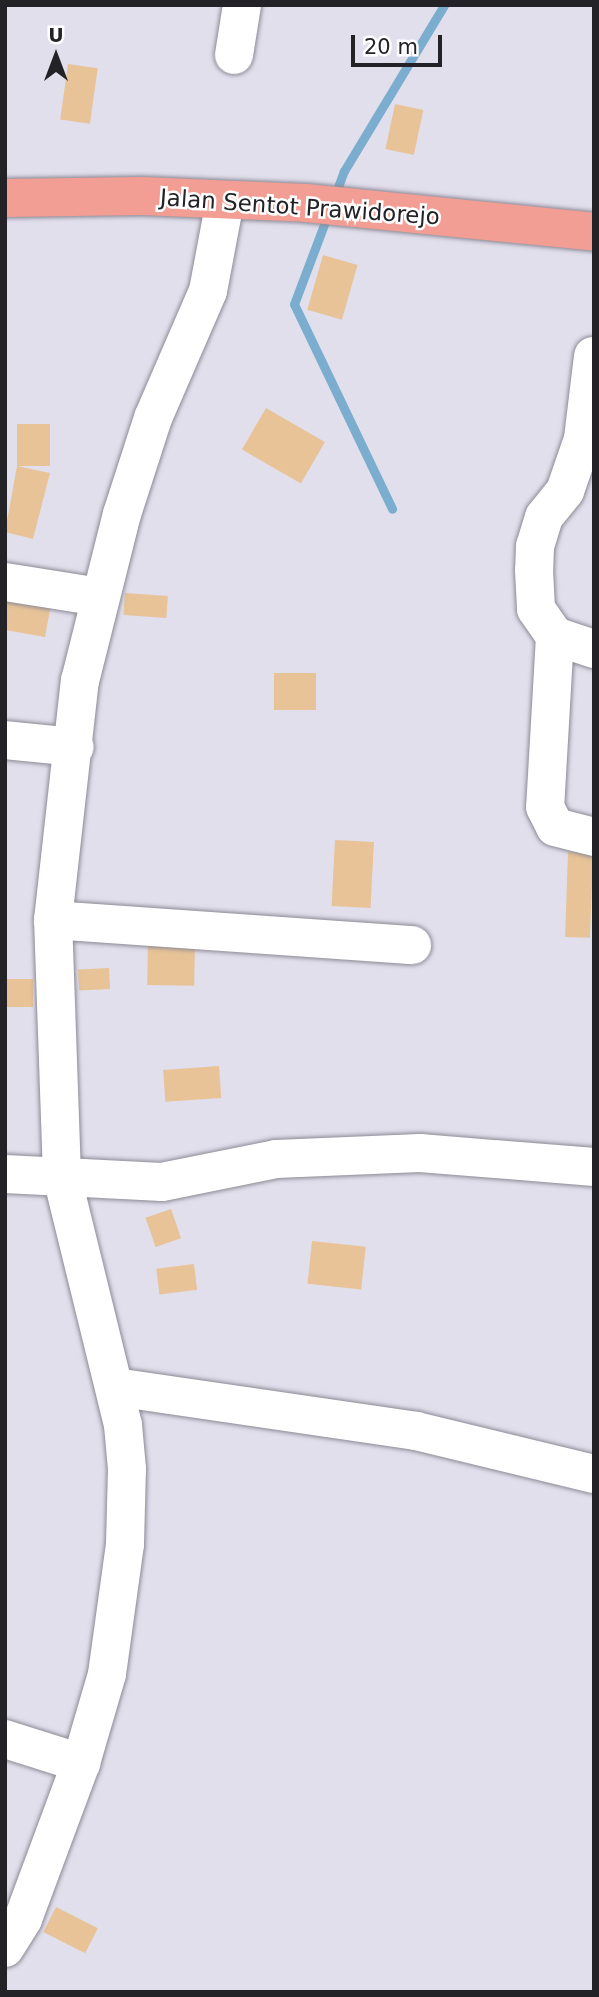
<!DOCTYPE html>
<html>
<head>
<meta charset="utf-8">
<style>
	body { margin:0 }
	#map { position:relative; width:599px; height:1997px; overflow:hidden; background:#e2dfed; font-family:"DejaVu Sans",sans-serif }
	div>[style] { position:absolute }
	[style*='--x'] { left:calc(var(--x)*1px); top:calc(var(--y)*1px); width:calc(var(--w)*1px); rotate:calc(var(--a)*1deg) }
	.stream>* { height:9px; margin:-4.5px; padding:0 4.5px; transform-origin:4.5px; border-radius:4.5px; background:#7badce }
	.building>* { inset:0; background:#e7c397; transform-origin:0 0 }
	.roads { filter:drop-shadow(0 0 2px #8c8a95) drop-shadow(0 0 2px #8c8a95) }
	.minor>* { height:38px; margin:-19px; padding:0 19px; transform-origin:19px; border-radius:19px; background:#fff }
	.major>* { height:38px; margin:-19px; padding:0 19px; transform-origin:19px; border-radius:19px; background:#f29e94 }
	span { translate:-50% -50%; white-space:nowrap; text-align:center; line-height:1.15; -webkit-text-stroke:5px #fff; paint-order:stroke }
	.street-label { font-size:23px; color:#232226 }
	.frame { position:absolute; inset:0; border:7px solid #232226; pointer-events:none }
	.north { position:absolute; left:21px; top:21px; width:70px; height:70px; -webkit-text-stroke:5px #fff; paint-order:stroke; rotate:0deg; font-size:19px; font-weight:700; line-height:28px; text-align:center; color:#232226 }
	.north::after { content:''; display:block; margin:auto; width:24px; height:32px; background:#232226; clip-path:polygon(50% 0,100% 100%,50% 72%,0 100%) }
	.scale { position:absolute; left:351px; top:35px; width:91px; height:32px; box-sizing:border-box; border:4px solid #232226; border-top:0; padding-left:9px; font-size:21px; line-height:24px; white-space:nowrap; color:#232226; -webkit-text-stroke:5px #fff; paint-order:stroke }
</style>
</head>
<body>
<div id="map">
	<div class="stream">
		<i style="--x:334;--y:198;--w:29;--a:-70"></i>
		<i style="--x:344;--y:171;--w:194;--a:-58.9"></i>
		<i style="--x:328;--y:214;--w:96;--a:110.7"></i>
		<i style="--x:294;--y:304;--w:227;--a:64.4"></i>
	</div>
	<div class="building">
		<i style="left:68px;top:64px;width:30px;height:56px;rotate:8deg"></i>
		<i style="left:395px;top:104px;width:29px;height:46px;rotate:12deg"></i>
		<i style="left:323px;top:255px;width:36px;height:57px;rotate:16deg"></i>
		<i style="left:266px;top:408px;width:68px;height:48px;rotate:30deg"></i>
		<i style="clip-path:polygon(17px 424px,50px 424px,50px 466px,17px 466px,50px 473px,33px 539px,5px 532px,17px 466px)"></i>
		<i style="clip-path:polygon(5px 585px,53px 594px,45px 637px,5px 630px)"></i>
		<i style="left:125px;top:593px;width:43px;height:22px;rotate:4deg"></i>
		<i style="left:274px;top:673px;width:42px;height:37px"></i>
		<i style="left:335px;top:840px;width:39px;height:66px;rotate:3deg"></i>
		<i style="left:568px;top:852px;width:25px;height:85px;rotate:2deg"></i>
		<i style="left:148px;top:941px;width:47px;height:44px;rotate:1deg"></i>
		<i style="left:109px;top:968px;width:21px;height:31px;rotate:87deg"></i>
		<i style="left:5px;top:979px;width:28px;height:28px"></i>
		<i style="left:219px;top:1066px;width:32px;height:56px;rotate:86deg"></i>
		<i style="left:171px;top:1209px;width:31px;height:27px;rotate:71deg"></i>
		<i style="left:312px;top:1241px;width:54px;height:43px;rotate:6deg"></i>
		<i style="left:194px;top:1264px;width:26px;height:38px;rotate:83deg"></i>
		<i style="left:56px;top:1907px;width:47px;height:28px;rotate:27deg"></i>
	</div>
	<div class="roads">
		<div class="minor">
			<i style="--x:234;--y:55;--w:51;--a:-80.9"></i>
			<i style="--x:593;--y:356;--w:84;--a:96.9"></i>
			<i style="--x:583;--y:439;--w:55;--a:109.1"></i>
			<i style="--x:565;--y:491;--w:33;--a:129"></i>
			<i style="--x:544;--y:517;--w:30;--a:107"></i>
			<i style="--x:535;--y:546;--w:24;--a:92"></i>
			<i style="--x:534;--y:570;--w:39;--a:87"></i>
			<i style="--x:536;--y:609;--w:33;--a:55"></i>
			<i style="--x:555;--y:636;--w:41;--a:18.4"></i>
			<i style="--x:5;--y:582;--w:96;--a:9"></i>
			<i style="--x:555;--y:636;--w:171;--a:93.3"></i>
			<i style="--x:545;--y:807;--w:22;--a:63"></i>
			<i style="--x:555;--y:827;--w:40;--a:14.4"></i>
			<i style="--x:5;--y:740;--w:70;--a:5.7"></i>
			<i style="--x:53;--y:920;--w:360;--a:4"></i>
			<i style="--x:5;--y:1174;--w:157;--a:2.9"></i>
			<i style="--x:162;--y:1182;--w:116;--a:-11.4"></i>
			<i style="--x:276;--y:1159;--w:144;--a:-2.4"></i>
			<i style="--x:420;--y:1153;--w:175;--a:4.6"></i>
			<i style="--x:115;--y:1387;--w:304;--a:8.3"></i>
			<i style="--x:416;--y:1431;--w:183;--a:13.6"></i>
			<i style="--x:5;--y:1739;--w:80;--a:17.5"></i>
			<i style="--x:5;--y:1948;--w:34;--a:-58"></i>
			<i style="--x:23;--y:1919;--w:166;--a:-69.6"></i>
			<i style="--x:81;--y:1763;--w:93;--a:-73.7"></i>
			<i style="--x:107;--y:1674;--w:131;--a:-82.1"></i>
			<i style="--x:125;--y:1544;--w:75;--a:-88.5"></i>
			<i style="--x:127;--y:1469;--w:44;--a:-95.2"></i>
			<i style="--x:123;--y:1425;--w:256;--a:-103.8"></i>
			<i style="--x:62;--y:1176;--w:256;--a:-92"></i>
			<i style="--x:53;--y:920;--w:241;--a:-83.6"></i>
			<i style="--x:80;--y:681;--w:172;--a:-75.9"></i>
			<i style="--x:122;--y:514;--w:101;--a:-72.1"></i>
			<i style="--x:153;--y:418;--w:138;--a:-66.6"></i>
			<i style="--x:208;--y:291;--w:92;--a:-79.3"></i>
		</div>
		<div class="major">
			<i style="--x:5;--y:198;--w:137;--a:-0.8"></i>
			<i style="--x:142;--y:196;--w:164;--a:2.4"></i>
			<i style="--x:306;--y:203;--w:289;--a:5.7"></i>
		</div>
	</div>
	<div class="street-label">
		<span style="left:300px;top:207px;rotate:4deg">Jalan Sentot Prawidorejo</span>
	</div>
	<div class="frame"></div>
	<div class="north">U</div>
	<div class="scale">20 m</div>
</div>
</body>
</html>
